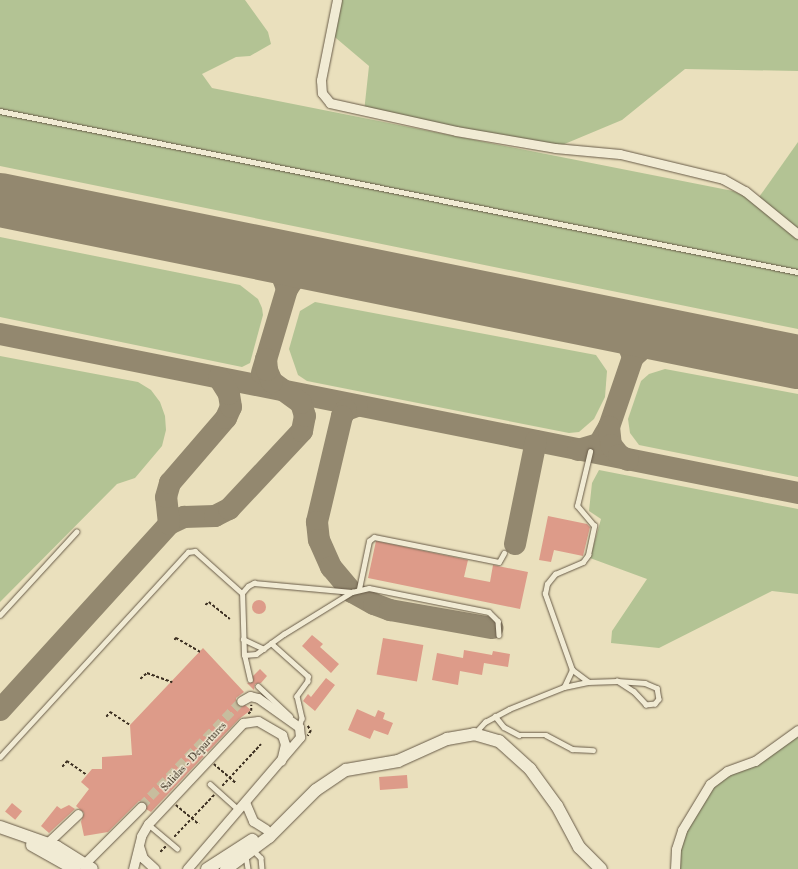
<!DOCTYPE html>
<html>
<head>
<meta charset="utf-8">
<style>
	body { margin:0 }
	#map { position:relative; width:798px; height:869px; overflow:hidden; background:#eae0bd; font-family:"IM FELL Great Primer",serif }
	div>[style] { position:absolute }
	[style*='--x'] { left:calc(var(--x)*1px); top:calc(var(--y)*1px); width:calc(var(--w)*1px); rotate:calc(var(--a)*1deg) }
	.green>* { inset:0; background:#b3c394 }
	.taxiway>* { height:22px; margin:-11px; padding:0 11px; transform-origin:11px; border-radius:11px; background:#93886f }
	.runway>* { height:54px; margin:-27px; padding:0 27px; transform-origin:27px; border-radius:27px; background:#93886f }
	.building>* { inset:0; background:#dd9b89; transform-origin:0 0 }
	.round { border-radius:50% }
	.minor-tunnel>* { height:9px; margin-top:-4.5px; transform-origin:0; background:repeating-linear-gradient(90deg,#c7bd9e 0 9px,transparent 0 13.5px) }
	.path>* { height:1.5px; margin-top:-0.75px; transform-origin:0; background:repeating-linear-gradient(90deg,#3c2f21 0 3px,transparent 0 5px) }
	.roads { filter:drop-shadow(0 0 1px #685b48) drop-shadow(0 0 1px #685b48) }
	.service>* { height:4.5px; margin:-2.25px; padding:0 2.25px; transform-origin:2.25px; border-radius:2.25px; background:#f1ebd4 }
	.minor>* { height:9px; margin:-4.5px; padding:0 4.5px; transform-origin:4.5px; border-radius:4.5px; background:#f1ebd4 }
	.tertiary>* { height:12px; margin:-6px; padding:0 6px; transform-origin:6px; border-radius:6px; background:#f1ebd4 }
	span { translate:-50% -50%; white-space:nowrap; text-align:center; line-height:1.15; -webkit-text-stroke:3px #f1ebd4; paint-order:stroke }
	.street-label { font-size:11px; color:#3c2f21 }
</style>
</head>
<body>
<div id="map">
	<div class="green">
		<i style="clip-path:polygon(0 0,245px 0,268px 32px,271px 44px,250px 56px,236px 57px,202px 74px,212px 88px,733px 191px,746px 197px,798px 239px,798px 329px,0 166px)"></i>
		<i style="clip-path:polygon(337px 0,798px 0,798px 71px,685px 69px,622px 120px,555px 148px,364px 112px,369px 66px,330px 33px)"></i>
		<i style="clip-path:polygon(798px 142px,798px 234px,757px 200px)"></i>
		<i style="clip-path:polygon(0 237px,240px 285px,258px 299px,262px 308px,263px 315px,250px 363px,242px 367px,0 317px)"></i>
		<i style="clip-path:polygon(315px 302px,596px 355px,607px 371px,605px 397px,594px 419px,579px 432px,569px 433px,307px 381px,298px 375px,289px 349px,300px 311px)"></i>
		<i style="clip-path:polygon(0 356px,138px 382px,151px 390px,160px 402px,165px 416px,166px 430px,162px 446px,135px 478px,117px 484px,0 602px)"></i>
		<i style="clip-path:polygon(665px 369px,798px 394px,798px 477px,639px 445px,630px 433px,628px 419px,641px 381px,649px 374px)"></i>
		<i style="clip-path:polygon(599px 470px,798px 509px,798px 594px,772px 591px,659px 648px,611px 643px,612px 631px,647px 579px,590px 558px,601px 519px,589px 511px,592px 483px)"></i>
		<i style="clip-path:polygon(798px 729px,798px 869px,675px 869px,675px 850px,711px 784px,742px 767px)"></i>
	</div>
	<div class="taxiway">
		<i style="--x:243;--y:249;--w:34;--a:27"></i>
		<i style="--x:273;--y:264;--w:12;--a:48"></i>
		<i style="--x:281;--y:273;--w:17;--a:69"></i>
		<i style="--x:287;--y:289;--w:11;--a:-56"></i>
		<i style="--x:293;--y:280;--w:13;--a:-32"></i>
		<i style="--x:304;--y:273;--w:22;--a:-18"></i>
		<i style="--x:612;--y:324;--w:14;--a:39"></i>
		<i style="--x:623;--y:333;--w:26;--a:67"></i>
		<i style="--x:633;--y:357;--w:25;--a:-42"></i>
		<i style="--x:652;--y:340;--w:16;--a:-15"></i>
		<i style="--x:0;--y:334;--w:814;--a:11.27"></i>
		<i style="--x:262;--y:373;--w:88;--a:-73.4"></i>
		<i style="--x:357;--y:406;--w:12;--a:160"></i>
		<i style="--x:346;--y:410;--w:7;--a:124"></i>
		<i style="--x:342;--y:416;--w:109;--a:103.3"></i>
		<i style="--x:317;--y:522;--w:18;--a:84"></i>
		<i style="--x:319;--y:540;--w:30;--a:66"></i>
		<i style="--x:331;--y:567;--w:33;--a:50"></i>
		<i style="--x:352;--y:592;--w:25;--a:29"></i>
		<i style="--x:374;--y:604;--w:17;--a:21"></i>
		<i style="--x:390;--y:610;--w:104;--a:10"></i>
		<i style="--x:609;--y:427;--w:74;--a:-71.1"></i>
		<i style="--x:578;--y:450;--w:22;--a:-16"></i>
		<i style="--x:599;--y:444;--w:20;--a:-60"></i>
		<i style="--x:609;--y:427;--w:18;--a:84"></i>
		<i style="--x:611;--y:445;--w:13;--a:51"></i>
		<i style="--x:619;--y:455;--w:10;--a:29"></i>
		<i style="--x:169;--y:524;--w:17;--a:-25"></i>
		<i style="--x:184;--y:517;--w:31;--a:-2"></i>
		<i style="--x:215;--y:516;--w:16;--a:-27"></i>
		<i style="--x:229;--y:509;--w:107;--a:-46.9"></i>
		<i style="--x:302;--y:431;--w:15;--a:-79"></i>
		<i style="--x:305;--y:416;--w:14;--a:-107"></i>
		<i style="--x:301;--y:403;--w:36;--a:-144"></i>
		<i style="--x:272;--y:382;--w:13;--a:-113"></i>
		<i style="--x:267;--y:370;--w:11;--a:-95"></i>
		<i style="--x:515;--y:544;--w:105;--a:-78.5"></i>
		<i style="--x:0;--y:710;--w:251;--a:-47.7"></i>
		<i style="--x:169;--y:524;--w:27;--a:-96"></i>
		<i style="--x:166;--y:497;--w:15;--a:-74"></i>
		<i style="--x:170;--y:483;--w:86;--a:-49.3"></i>
		<i style="--x:226;--y:418;--w:12;--a:-66"></i>
		<i style="--x:231;--y:407;--w:13;--a:-99"></i>
		<i style="--x:229;--y:394;--w:19;--a:-122"></i>
	</div>
	<div class="runway">
		<i style="--x:0;--y:200;--w:814;--a:11.48"></i>
	</div>
	<div class="building">
		<i style="clip-path:polygon(548px 516px,587px 524px,590px 527px,583px 556px,554px 550px,551px 562px,539px 560px)"></i>
		<i style="clip-path:polygon(376px 541px,468px 560px,464px 577px,490px 582px,493px 565px,528px 572px,520px 609px,368px 578px)"></i>
		<i class="round" style="left:252px;top:600px;width:14px;height:14px"></i>
		<i style="clip-path:polygon(312px 635px,323px 644px,320px 647px,339px 664px,331px 673px,302px 646px)"></i>
		<i style="left:383px;top:638px;width:41px;height:37px;rotate:10deg"></i>
		<i style="clip-path:polygon(203px 648px,244px 692px,236px 698px,236px 704px,241px 707px,245px 705px,251px 710px,239px 719px,151px 812px,146px 809px,145px 803px,139px 801px,108px 832px,84px 836px,81px 822px,84px 813px,76px 806px,89px 789px,81px 782px,92px 769px,102px 769px,102px 757px,132px 755px,130px 725px)"></i>
		<i style="clip-path:polygon(464px 650px,492px 655px,493px 651px,510px 654px,508px 667px,484px 663px,482px 675px,460px 671px,458px 685px,432px 680px,437px 653px,463px 658px)"></i>
		<i style="clip-path:polygon(260px 669px,267px 676px,261px 683px,255px 684px,254px 690px,247px 683px,253px 682px,253px 676px)"></i>
		<i style="clip-path:polygon(326px 678px,335px 685px,315px 711px,303px 701px,308px 694px,311px 697px)"></i>
		<i style="clip-path:polygon(357px 709px,375px 717px,378px 710px,385px 713px,383px 719px,393px 723px,388px 735px,374px 730px,370px 739px,348px 730px)"></i>
		<i style="left:407px;top:775px;width:13px;height:28px;rotate:86deg"></i>
		<i style="left:12px;top:803px;width:13px;height:11px;rotate:39deg"></i>
		<i style="clip-path:polygon(69px 805px,75px 809px,49px 833px,41px 826px,57px 806px,61px 809px)"></i>
	</div>
	<div class="minor-tunnel">
		<i style="--x:141;--y:806;--w:145;--a:-46.4"></i>
	</div>
	<div class="path">
		<i style="--x:205;--y:605;--w:5;--a:-37"></i>
		<i style="--x:209;--y:602;--w:27;--a:39"></i>
		<i style="--x:174;--y:640;--w:3;--a:-45"></i>
		<i style="--x:176;--y:638;--w:28;--a:30"></i>
		<i style="--x:140;--y:679;--w:9;--a:-41"></i>
		<i style="--x:147;--y:673;--w:27;--a:20"></i>
		<i style="--x:248;--y:714;--w:4;--a:-45"></i>
		<i style="--x:251;--y:711;--w:6;--a:-90"></i>
		<i style="--x:106;--y:717;--w:6;--a:-51"></i>
		<i style="--x:110;--y:712;--w:24;--a:33"></i>
		<i style="--x:308;--y:726;--w:6;--a:59"></i>
		<i style="--x:311;--y:731;--w:6;--a:121"></i>
		<i style="--x:214;--y:764;--w:30;--a:41"></i>
		<i style="--x:62;--y:767;--w:8;--a:-50"></i>
		<i style="--x:67;--y:761;--w:24;--a:35"></i>
		<i style="--x:222;--y:786;--w:57;--a:-47.1"></i>
		<i style="--x:176;--y:805;--w:30;--a:40"></i>
		<i style="--x:174;--y:837;--w:58;--a:-46.4"></i>
		<i style="--x:160;--y:852;--w:8;--a:-45"></i>
	</div>
	<div class="roads">
		<div class="service">
			<i style="--x:0;--y:111;--w:814;--a:11.41"></i>
			<i style="--x:359;--y:589;--w:49;--a:-78.2"></i>
			<i style="--x:369;--y:541;--w:6;--a:-39"></i>
			<i style="--x:374;--y:537;--w:127;--a:11.3"></i>
			<i style="--x:499;--y:562;--w:10;--a:-61"></i>
			<i style="--x:0;--y:615;--w:113;--a:-47.5"></i>
			<i style="--x:243;--y:639;--w:23;--a:25"></i>
			<i style="--x:271;--y:643;--w:50;--a:41.7"></i>
			<i style="--x:308;--y:676;--w:5;--a:90"></i>
			<i style="--x:308;--y:681;--w:19;--a:126"></i>
			<i style="--x:297;--y:696;--w:23;--a:77"></i>
			<i style="--x:302;--y:718;--w:9;--a:108"></i>
			<i style="--x:244;--y:655;--w:12;--a:-5"></i>
			<i style="--x:256;--y:654;--w:34;--a:-36"></i>
			<i style="--x:284;--y:634;--w:80;--a:-31.7"></i>
			<i style="--x:352;--y:592;--w:17;--a:-13"></i>
			<i style="--x:369;--y:588;--w:122;--a:11.3"></i>
			<i style="--x:489;--y:612;--w:13;--a:45"></i>
			<i style="--x:498;--y:621;--w:14;--a:86"></i>
			<i style="--x:250;--y:680;--w:26;--a:-103"></i>
			<i style="--x:244;--y:655;--w:62;--a:-91.8"></i>
			<i style="--x:242;--y:593;--w:9;--a:-49"></i>
			<i style="--x:248;--y:586;--w:7;--a:-27"></i>
			<i style="--x:254;--y:583;--w:98;--a:5.2"></i>
			<i style="--x:588;--y:682;--w:20;--a:-143"></i>
			<i style="--x:572;--y:670;--w:81;--a:-109.6"></i>
			<i style="--x:545;--y:594;--w:10;--a:-79"></i>
			<i style="--x:547;--y:584;--w:13;--a:-51"></i>
			<i style="--x:555;--y:574;--w:30;--a:-23"></i>
			<i style="--x:583;--y:562;--w:9;--a:-54"></i>
			<i style="--x:588;--y:555;--w:30;--a:-78"></i>
			<i style="--x:594;--y:526;--w:26;--a:-130"></i>
			<i style="--x:577;--y:506;--w:56;--a:-76.5"></i>
			<i style="--x:258;--y:686;--w:44;--a:43.2"></i>
			<i style="--x:564;--y:687;--w:19;--a:-65"></i>
			<i style="--x:495;--y:716;--w:14;--a:51"></i>
			<i style="--x:504;--y:727;--w:17;--a:28"></i>
			<i style="--x:519;--y:735;--w:27;--a:0"></i>
			<i style="--x:546;--y:735;--w:30;--a:28"></i>
			<i style="--x:572;--y:749;--w:21;--a:3"></i>
			<i style="--x:475;--y:733;--w:15;--a:-48"></i>
			<i style="--x:485;--y:722;--w:27;--a:-28"></i>
			<i style="--x:509;--y:709;--w:59;--a:-21.8"></i>
			<i style="--x:564;--y:687;--w:25;--a:-12"></i>
			<i style="--x:588;--y:682;--w:29;--a:-2"></i>
			<i style="--x:617;--y:681;--w:28;--a:4"></i>
			<i style="--x:645;--y:683;--w:13;--a:23"></i>
			<i style="--x:657;--y:688;--w:11;--a:80"></i>
			<i style="--x:659;--y:699;--w:6;--a:129"></i>
			<i style="--x:655;--y:704;--w:9;--a:174"></i>
			<i style="--x:646;--y:705;--w:18;--a:-133"></i>
			<i style="--x:634;--y:692;--w:20;--a:-147"></i>
			<i style="--x:0;--y:757;--w:278;--a:-47.5"></i>
			<i style="--x:188;--y:552;--w:7;--a:-8"></i>
			<i style="--x:195;--y:551;--w:63;--a:41.8"></i>
			<i style="--x:210;--y:784;--w:38;--a:42"></i>
			<i style="--x:148;--y:824;--w:38;--a:40"></i>
			<i style="--x:253;--y:850;--w:11;--a:45"></i>
			<i style="--x:261;--y:858;--w:11;--a:85"></i>
			<i style="--x:246;--y:856;--w:13;--a:81"></i>
		</div>
		<div class="minor">
			<i style="--x:337;--y:0;--w:82;--a:101.3"></i>
			<i style="--x:321;--y:80;--w:13;--a:86"></i>
			<i style="--x:322;--y:93;--w:13;--a:51"></i>
			<i style="--x:330;--y:103;--w:129;--a:12.5"></i>
			<i style="--x:456;--y:131;--w:100;--a:9.7"></i>
			<i style="--x:555;--y:148;--w:65;--a:5.3"></i>
			<i style="--x:620;--y:154;--w:106;--a:13.6"></i>
			<i style="--x:723;--y:179;--w:25;--a:29"></i>
			<i style="--x:745;--y:191;--w:68;--a:39.1"></i>
			<i style="--x:245;--y:802;--w:21;--a:67"></i>
			<i style="--x:253;--y:821;--w:15;--a:32"></i>
			<i style="--x:139;--y:846;--w:13;--a:72"></i>
			<i style="--x:143;--y:858;--w:16;--a:43"></i>
			<i style="--x:43;--y:847;--w:48;--a:-43.3"></i>
			<i style="--x:84;--y:864;--w:81;--a:-45"></i>
			<i style="--x:133;--y:869;--w:34;--a:-76"></i>
			<i style="--x:141;--y:836;--w:14;--a:-60"></i>
			<i style="--x:148;--y:824;--w:139;--a:-46.8"></i>
			<i style="--x:243;--y:723;--w:15;--a:-8"></i>
			<i style="--x:258;--y:721;--w:28;--a:30"></i>
			<i style="--x:282;--y:735;--w:9;--a:72"></i>
			<i style="--x:285;--y:744;--w:17;--a:103"></i>
			<i style="--x:187;--y:869;--w:174;--a:-49.4"></i>
			<i style="--x:300;--y:737;--w:10;--a:-96"></i>
			<i style="--x:299;--y:727;--w:50;--a:-144.7"></i>
			<i style="--x:258;--y:698;--w:8;--a:-166"></i>
			<i style="--x:250;--y:696;--w:10;--a:151"></i>
			<i style="--x:675;--y:869;--w:20;--a:-87"></i>
			<i style="--x:676;--y:849;--w:20;--a:-72"></i>
			<i style="--x:682;--y:830;--w:54;--a:-58.7"></i>
			<i style="--x:710;--y:784;--w:21;--a:-37"></i>
			<i style="--x:727;--y:771;--w:30;--a:-20"></i>
			<i style="--x:755;--y:761;--w:53;--a:-35.8"></i>
		</div>
		<div class="tertiary">
			<i style="--x:0;--y:827;--w:60;--a:19.3"></i>
			<i style="--x:57;--y:847;--w:41;--a:32.2"></i>
			<i style="--x:32;--y:845;--w:49;--a:29.2"></i>
			<i style="--x:207;--y:869;--w:54;--a:-32.8"></i>
			<i style="--x:226;--y:869;--w:54;--a:-36.7"></i>
			<i style="--x:269;--y:837;--w:66;--a:-45"></i>
			<i style="--x:316;--y:790;--w:36;--a:-34"></i>
			<i style="--x:346;--y:770;--w:53;--a:-9.8"></i>
			<i style="--x:398;--y:761;--w:54;--a:-24.2"></i>
			<i style="--x:447;--y:739;--w:27;--a:-10"></i>
			<i style="--x:474;--y:734;--w:26;--a:16"></i>
			<i style="--x:499;--y:741;--w:42;--a:42.1"></i>
			<i style="--x:530;--y:769;--w:46;--a:53.9"></i>
			<i style="--x:557;--y:806;--w:47;--a:61.8"></i>
			<i style="--x:579;--y:847;--w:31;--a:45"></i>
		</div>
	</div>
	<div class="street-label">
		<span style="left:194px;top:757px;rotate:-47deg">Salidas - Departures</span>
	</div>
</div>
</body>
</html>
